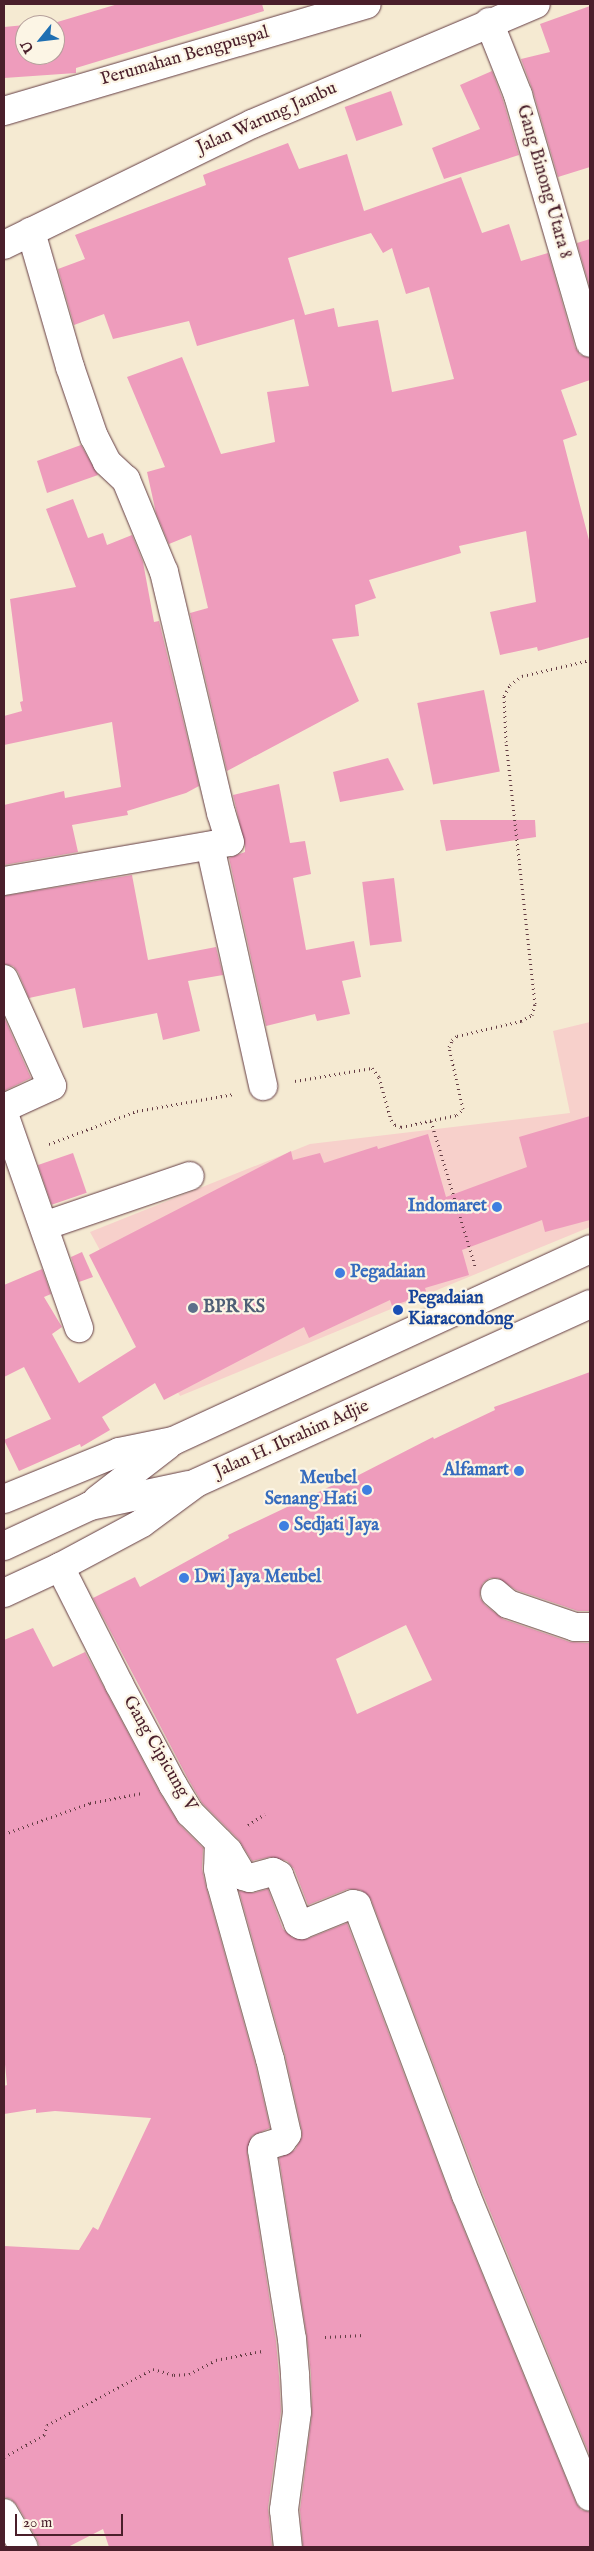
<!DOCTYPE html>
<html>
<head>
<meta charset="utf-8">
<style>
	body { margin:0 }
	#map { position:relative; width:594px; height:2551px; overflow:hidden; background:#f5ead2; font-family:"IM FELL English",serif }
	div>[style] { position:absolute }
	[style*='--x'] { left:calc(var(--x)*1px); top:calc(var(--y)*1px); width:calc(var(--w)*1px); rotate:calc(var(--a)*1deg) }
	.built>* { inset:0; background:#f7d0cb }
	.building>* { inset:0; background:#ee9cbc; transform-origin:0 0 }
	.path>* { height:3px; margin-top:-1.5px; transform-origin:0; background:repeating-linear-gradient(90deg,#643d44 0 1px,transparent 0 5px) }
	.roads { filter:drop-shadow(0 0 1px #643d44) drop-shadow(0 0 1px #643d44) }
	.street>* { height:28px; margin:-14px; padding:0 14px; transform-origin:14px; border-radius:14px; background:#fff }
	.primary>* { height:28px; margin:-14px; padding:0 14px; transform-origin:14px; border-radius:14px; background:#fff }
	.dots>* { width:14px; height:14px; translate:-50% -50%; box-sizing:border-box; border:2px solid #fcf5e5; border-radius:50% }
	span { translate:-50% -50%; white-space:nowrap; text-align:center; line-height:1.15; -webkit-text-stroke:4.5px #fcf5e5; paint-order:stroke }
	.street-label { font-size:18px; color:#4a1f2b }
	.shop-label { font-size:18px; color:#366cbe; font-weight:700 }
	.right { translate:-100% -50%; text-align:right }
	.left { translate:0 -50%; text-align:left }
	.transit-label { font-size:18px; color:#164399; font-weight:700 }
	.service-label { font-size:18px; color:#4e5e75; font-weight:700 }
	.frame { position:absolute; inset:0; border:5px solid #4a1f2b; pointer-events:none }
	.north { position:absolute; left:15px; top:15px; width:50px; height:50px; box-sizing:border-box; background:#fcf5e5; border:1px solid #b59f9b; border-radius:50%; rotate:241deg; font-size:14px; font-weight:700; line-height:20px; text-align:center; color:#4a1f2b }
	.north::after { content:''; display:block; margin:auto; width:18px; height:22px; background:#1f6fb2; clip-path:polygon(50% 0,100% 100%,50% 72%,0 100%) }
	.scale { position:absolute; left:15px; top:2514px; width:108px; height:22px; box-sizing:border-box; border:2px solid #4a1f2b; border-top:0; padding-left:6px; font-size:15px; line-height:18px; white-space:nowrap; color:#4a1f2b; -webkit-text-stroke:4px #fcf5e5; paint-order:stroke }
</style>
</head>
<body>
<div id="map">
	<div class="built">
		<i style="clip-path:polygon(590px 1022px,590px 1227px,180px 1396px,90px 1232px,310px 1144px,570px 1113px,553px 1031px)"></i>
	</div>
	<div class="building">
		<i style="clip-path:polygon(118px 4px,262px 4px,264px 11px,76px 68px,76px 73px,4px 78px,4px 27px,25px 25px,25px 55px,55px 55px,55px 25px,28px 25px,54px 23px)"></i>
		<i style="clip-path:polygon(590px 6px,590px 167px,558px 177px,533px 91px,521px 59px,550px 52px,540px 24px)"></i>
		<i style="clip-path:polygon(492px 71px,503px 100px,519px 155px,444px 179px,432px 148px,480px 129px,460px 85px)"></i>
		<i style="left:391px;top:91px;width:36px;height:49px;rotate:71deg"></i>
		<i style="clip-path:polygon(evenodd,288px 143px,299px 169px,347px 154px,364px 211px,461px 177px,482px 233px,509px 224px,521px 261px,548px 253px,575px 347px,580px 355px,590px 358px,590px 380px,561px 390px,577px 435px,563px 440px,590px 544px,590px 637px,538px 651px,537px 647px,500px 655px,490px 612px,536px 602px,526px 531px,459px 546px,461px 553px,369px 580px,376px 598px,355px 605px,359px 636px,332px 639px,359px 701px,227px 771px,190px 613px,208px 608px,191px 535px,169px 544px,156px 513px,147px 472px,165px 467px,127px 377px,182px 357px,221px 454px,275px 442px,267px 392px,309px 386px,294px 319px,197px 346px,189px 321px,113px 339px,104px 314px,74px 325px,58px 269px,85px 259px,75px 235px,206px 185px,203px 175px,288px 143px,371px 233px,383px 253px,392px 248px,406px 294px,429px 287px,454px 379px,392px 392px,378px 320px,338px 327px,334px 308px,305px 315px,288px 258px,371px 233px)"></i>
		<i style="clip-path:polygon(590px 239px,590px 288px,577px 243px)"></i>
		<i style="clip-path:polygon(81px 445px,98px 475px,47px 493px,37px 461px)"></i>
		<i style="clip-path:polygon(73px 499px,88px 538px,103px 533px,107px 545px,132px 535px,143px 562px,154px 622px,159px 621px,199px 786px,186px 793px,127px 811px,128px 815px,72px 825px,78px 852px,4px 865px,4px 805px,64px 791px,65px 798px,121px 787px,112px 722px,4px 745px,4px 716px,22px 711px,20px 702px,23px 701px,10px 599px,76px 587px,46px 509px)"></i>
		<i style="left:484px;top:690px;width:83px;height:68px;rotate:79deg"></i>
		<i style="clip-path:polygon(388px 758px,404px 790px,340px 802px,333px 772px)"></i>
		<i style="clip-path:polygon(279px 784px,290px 843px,305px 841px,311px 874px,293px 878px,306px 950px,354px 941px,361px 977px,342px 981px,350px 1014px,317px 1021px,315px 1014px,266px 1026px,229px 858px,245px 852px,245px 846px,233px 795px)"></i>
		<i style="clip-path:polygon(440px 820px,535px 820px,536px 837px,446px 851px)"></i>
		<i style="clip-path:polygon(132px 875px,148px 960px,216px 947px,223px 975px,188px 981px,200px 1031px,163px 1040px,157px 1013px,83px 1028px,75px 988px,29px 998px,18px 972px,13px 966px,4px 964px,4px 896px)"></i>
		<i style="left:394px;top:878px;width:64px;height:32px;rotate:83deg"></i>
		<i style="clip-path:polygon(4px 1017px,31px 1078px,4px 1091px)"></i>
		<i style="clip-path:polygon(590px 1116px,590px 1220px,545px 1232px,542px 1220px,462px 1250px,469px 1275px,425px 1288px,427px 1294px,392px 1306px,390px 1300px,309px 1338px,304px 1327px,164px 1400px,155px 1383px,102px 1417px,110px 1430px,81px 1447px,80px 1444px,19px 1471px,4px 1440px,51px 1419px,24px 1367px,4px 1377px,4px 1285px,42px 1269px,51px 1294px,44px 1297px,62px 1327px,52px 1334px,79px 1383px,136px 1347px,89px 1255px,291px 1151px,293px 1160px,320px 1153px,324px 1163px,377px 1146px,378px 1149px,428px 1134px,446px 1197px,527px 1167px,519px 1137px)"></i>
		<i style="left:73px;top:1153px;width:42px;height:37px;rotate:71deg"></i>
		<i style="clip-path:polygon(82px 1252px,93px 1277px,79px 1282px,71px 1257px)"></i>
		<i style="clip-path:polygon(evenodd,590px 1372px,590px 1611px,578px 1611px,516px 1590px,498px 1578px,490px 1578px,483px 1583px,480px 1591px,480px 1598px,485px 1605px,503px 1619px,570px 1642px,590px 1643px,590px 2456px,481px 2189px,371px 1899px,361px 1890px,348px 1889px,308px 1905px,294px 1869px,287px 1861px,270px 1857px,252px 1861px,239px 1840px,202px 1803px,187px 1777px,93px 1598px,135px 1577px,140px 1587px,229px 1538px,228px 1535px,348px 1478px,349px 1480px,433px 1437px,434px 1439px,495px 1410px,494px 1407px,590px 1372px,406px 1625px,432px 1680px,357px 1714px,336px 1659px,406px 1625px)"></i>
		<i style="clip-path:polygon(33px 1628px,53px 1667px,85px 1652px,160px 1793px,179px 1824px,203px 1848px,202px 1869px,206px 1887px,255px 2063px,270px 2128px,252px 2136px,247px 2152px,276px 2341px,279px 2376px,281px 2411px,268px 2508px,272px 2547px,109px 2547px,103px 2529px,68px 2547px,40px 2547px,37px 2539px,17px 2505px,11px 2499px,4px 2497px,4px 2246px,79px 2250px,93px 2227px,98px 2230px,151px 2118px,55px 2111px,36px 2113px,36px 2109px,4px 2114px,4px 2086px,7px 2085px,4px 2054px,4px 1640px)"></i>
		<i style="clip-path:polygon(268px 1889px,283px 1929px,293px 1938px,307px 1939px,347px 1923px,452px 2201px,576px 2503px,581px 2510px,590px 2512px,590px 2547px,303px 2547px,300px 2510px,312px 2414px,311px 2374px,307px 2337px,279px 2158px,295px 2150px,302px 2137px,302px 2131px,285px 2055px,239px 1891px,253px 1893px)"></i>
	</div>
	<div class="path">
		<i style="--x:295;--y:1081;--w:78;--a:-9.6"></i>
		<i style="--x:372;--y:1068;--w:11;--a:52"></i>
		<i style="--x:379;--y:1077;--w:45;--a:74.4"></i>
		<i style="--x:391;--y:1120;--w:6;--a:51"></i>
		<i style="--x:395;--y:1125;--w:6;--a:18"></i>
		<i style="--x:401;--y:1127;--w:57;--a:-12.1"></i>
		<i style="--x:457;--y:1115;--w:8;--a:-45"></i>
		<i style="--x:463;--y:1109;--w:64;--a:-102.7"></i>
		<i style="--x:449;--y:1047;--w:8;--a:-67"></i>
		<i style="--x:452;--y:1040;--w:6;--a:-39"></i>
		<i style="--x:457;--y:1036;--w:66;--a:-13.2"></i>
		<i style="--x:521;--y:1021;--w:13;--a:-29"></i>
		<i style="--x:532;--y:1015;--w:11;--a:-75"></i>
		<i style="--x:535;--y:1004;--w:264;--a:-96.3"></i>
		<i style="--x:506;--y:742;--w:46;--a:-92.5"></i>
		<i style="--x:504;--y:696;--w:13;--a:-61"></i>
		<i style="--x:510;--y:685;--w:15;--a:-37"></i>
		<i style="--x:522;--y:676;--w:70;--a:-13.2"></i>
		<i style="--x:431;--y:1121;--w:152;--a:73.1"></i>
		<i style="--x:49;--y:1144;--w:94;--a:-20.6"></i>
		<i style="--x:137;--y:1111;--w:97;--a:-10"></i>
		<i style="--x:248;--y:1825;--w:20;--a:-33"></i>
		<i style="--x:4;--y:1834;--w:91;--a:-19.8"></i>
		<i style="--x:90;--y:1803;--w:53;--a:-10.9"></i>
		<i style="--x:325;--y:2337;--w:39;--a:-3"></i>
		<i style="--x:4;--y:2457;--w:46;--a:-28.8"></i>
		<i style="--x:44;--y:2435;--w:10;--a:-73"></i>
		<i style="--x:47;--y:2425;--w:120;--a:-27.8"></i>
		<i style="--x:153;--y:2369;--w:22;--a:16"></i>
		<i style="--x:174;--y:2375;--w:15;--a:-4"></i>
		<i style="--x:189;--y:2374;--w:30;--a:-27"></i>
		<i style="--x:216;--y:2360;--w:47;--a:-11.1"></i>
	</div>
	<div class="roads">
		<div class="street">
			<i style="--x:489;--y:22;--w:79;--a:68.3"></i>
			<i style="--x:518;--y:95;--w:258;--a:73.8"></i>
			<i style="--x:4;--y:111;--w:378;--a:-16.4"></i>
			<i style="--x:4;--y:245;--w:276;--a:-26"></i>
			<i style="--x:252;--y:124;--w:308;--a:-22.9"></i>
			<i style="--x:210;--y:846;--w:246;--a:77.5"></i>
			<i style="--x:4;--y:881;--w:229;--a:-9.8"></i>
			<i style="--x:230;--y:842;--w:30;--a:-107"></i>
			<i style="--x:221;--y:813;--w:248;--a:-103.3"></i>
			<i style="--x:164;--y:572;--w:100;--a:-112.4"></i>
			<i style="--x:126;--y:480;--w:26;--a:-137"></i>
			<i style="--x:107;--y:462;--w:28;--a:-117"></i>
			<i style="--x:94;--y:437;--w:74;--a:-108.9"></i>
			<i style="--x:70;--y:367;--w:141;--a:-106.1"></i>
			<i style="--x:4;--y:979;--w:117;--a:65.8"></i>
			<i style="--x:52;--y:1086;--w:53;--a:155.4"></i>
			<i style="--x:4;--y:1114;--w:227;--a:70.7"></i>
			<i style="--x:44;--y:1226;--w:154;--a:-18.9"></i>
			<i style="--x:60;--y:1567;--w:131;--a:63.2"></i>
			<i style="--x:119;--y:1684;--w:115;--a:61.9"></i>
			<i style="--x:173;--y:1785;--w:33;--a:59"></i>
			<i style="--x:190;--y:1813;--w:54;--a:45"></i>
			<i style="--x:228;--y:1851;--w:29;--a:59"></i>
			<i style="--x:243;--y:1876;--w:7;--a:16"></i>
			<i style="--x:250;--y:1878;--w:24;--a:-15"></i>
			<i style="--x:273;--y:1872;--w:7;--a:27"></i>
			<i style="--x:279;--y:1875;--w:52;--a:68.4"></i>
			<i style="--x:298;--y:1923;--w:4;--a:34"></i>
			<i style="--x:301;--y:1925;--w:56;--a:-22"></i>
			<i style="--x:353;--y:1904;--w:4;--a:14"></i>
			<i style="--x:357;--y:1905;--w:310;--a:69.4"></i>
			<i style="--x:466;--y:2195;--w:326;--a:67.7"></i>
			<i style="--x:495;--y:1593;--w:17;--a:40"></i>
			<i style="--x:508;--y:1604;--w:71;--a:18.9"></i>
			<i style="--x:575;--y:1627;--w:15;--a:0"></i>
			<i style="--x:219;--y:1842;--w:27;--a:92"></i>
			<i style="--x:218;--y:1869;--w:15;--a:79"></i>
			<i style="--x:221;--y:1884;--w:182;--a:74.4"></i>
			<i style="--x:270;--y:2059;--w:77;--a:77.2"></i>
			<i style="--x:287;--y:2134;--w:9;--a:126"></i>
			<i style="--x:282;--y:2141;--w:20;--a:162"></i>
			<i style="--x:263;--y:2147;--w:3;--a:108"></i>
			<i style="--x:262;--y:2150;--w:191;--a:81"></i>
			<i style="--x:292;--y:2339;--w:36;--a:85"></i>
			<i style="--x:295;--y:2375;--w:37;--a:87"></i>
			<i style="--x:297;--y:2412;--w:99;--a:97.6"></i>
			<i style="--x:284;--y:2510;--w:37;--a:84"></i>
			<i style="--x:4;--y:2513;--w:39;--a:60"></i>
		</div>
		<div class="primary">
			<i style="--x:4;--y:1499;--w:124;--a:-22.2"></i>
			<i style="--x:119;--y:1452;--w:55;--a:-11.5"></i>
			<i style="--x:173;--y:1441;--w:459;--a:-24.7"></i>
			<i style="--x:97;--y:1500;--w:90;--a:-37.8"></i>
			<i style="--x:4;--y:1546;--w:95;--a:-24.9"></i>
			<i style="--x:90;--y:1506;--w:101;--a:-12"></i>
			<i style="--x:4;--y:1593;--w:62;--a:-24.9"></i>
			<i style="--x:60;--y:1567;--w:93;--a:-28.2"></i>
			<i style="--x:142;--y:1523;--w:67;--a:-36.5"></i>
			<i style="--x:196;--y:1483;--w:433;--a:-24.4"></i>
		</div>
	</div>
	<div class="dots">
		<i style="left:497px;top:1207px;background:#3f7fe0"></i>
		<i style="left:340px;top:1273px;background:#3f7fe0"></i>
		<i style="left:193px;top:1308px;background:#5c6f8a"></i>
		<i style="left:398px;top:1310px;background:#1a4fb4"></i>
		<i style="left:519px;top:1471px;background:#3f7fe0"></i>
		<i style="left:367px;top:1490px;background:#3f7fe0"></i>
		<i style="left:284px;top:1526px;background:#3f7fe0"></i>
		<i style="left:184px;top:1578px;background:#3f7fe0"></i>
	</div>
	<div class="street-label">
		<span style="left:185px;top:57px;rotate:-16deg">Perumahan Bengpuspal</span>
		<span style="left:267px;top:119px;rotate:-24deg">Jalan Warung Jambu</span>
		<span style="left:543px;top:182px;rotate:74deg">Gang Binong Utara 8</span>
		<span style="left:292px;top:1440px;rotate:-24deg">Jalan H. Ibrahim Adjie</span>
		<span style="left:159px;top:1754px;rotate:60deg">Gang Cipicung V</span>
	</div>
	<div class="shop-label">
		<span class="right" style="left:487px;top:1207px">Indomaret</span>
		<span class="left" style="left:350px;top:1273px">Pegadaian</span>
		<span class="right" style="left:509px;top:1471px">Alfamart</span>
		<span class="right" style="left:357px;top:1490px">Meubel<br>Senang Hati</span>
		<span class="left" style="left:294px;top:1526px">Sedjati Jaya</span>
		<span class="left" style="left:194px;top:1578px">Dwi Jaya Meubel</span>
	</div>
	<div class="transit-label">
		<span class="left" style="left:408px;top:1310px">Pegadaian<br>Kiaracondong</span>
	</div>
	<div class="service-label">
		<span class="left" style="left:203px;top:1308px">BPR KS</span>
	</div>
	<div class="frame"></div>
	<div class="north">U</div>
	<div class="scale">20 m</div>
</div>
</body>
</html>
